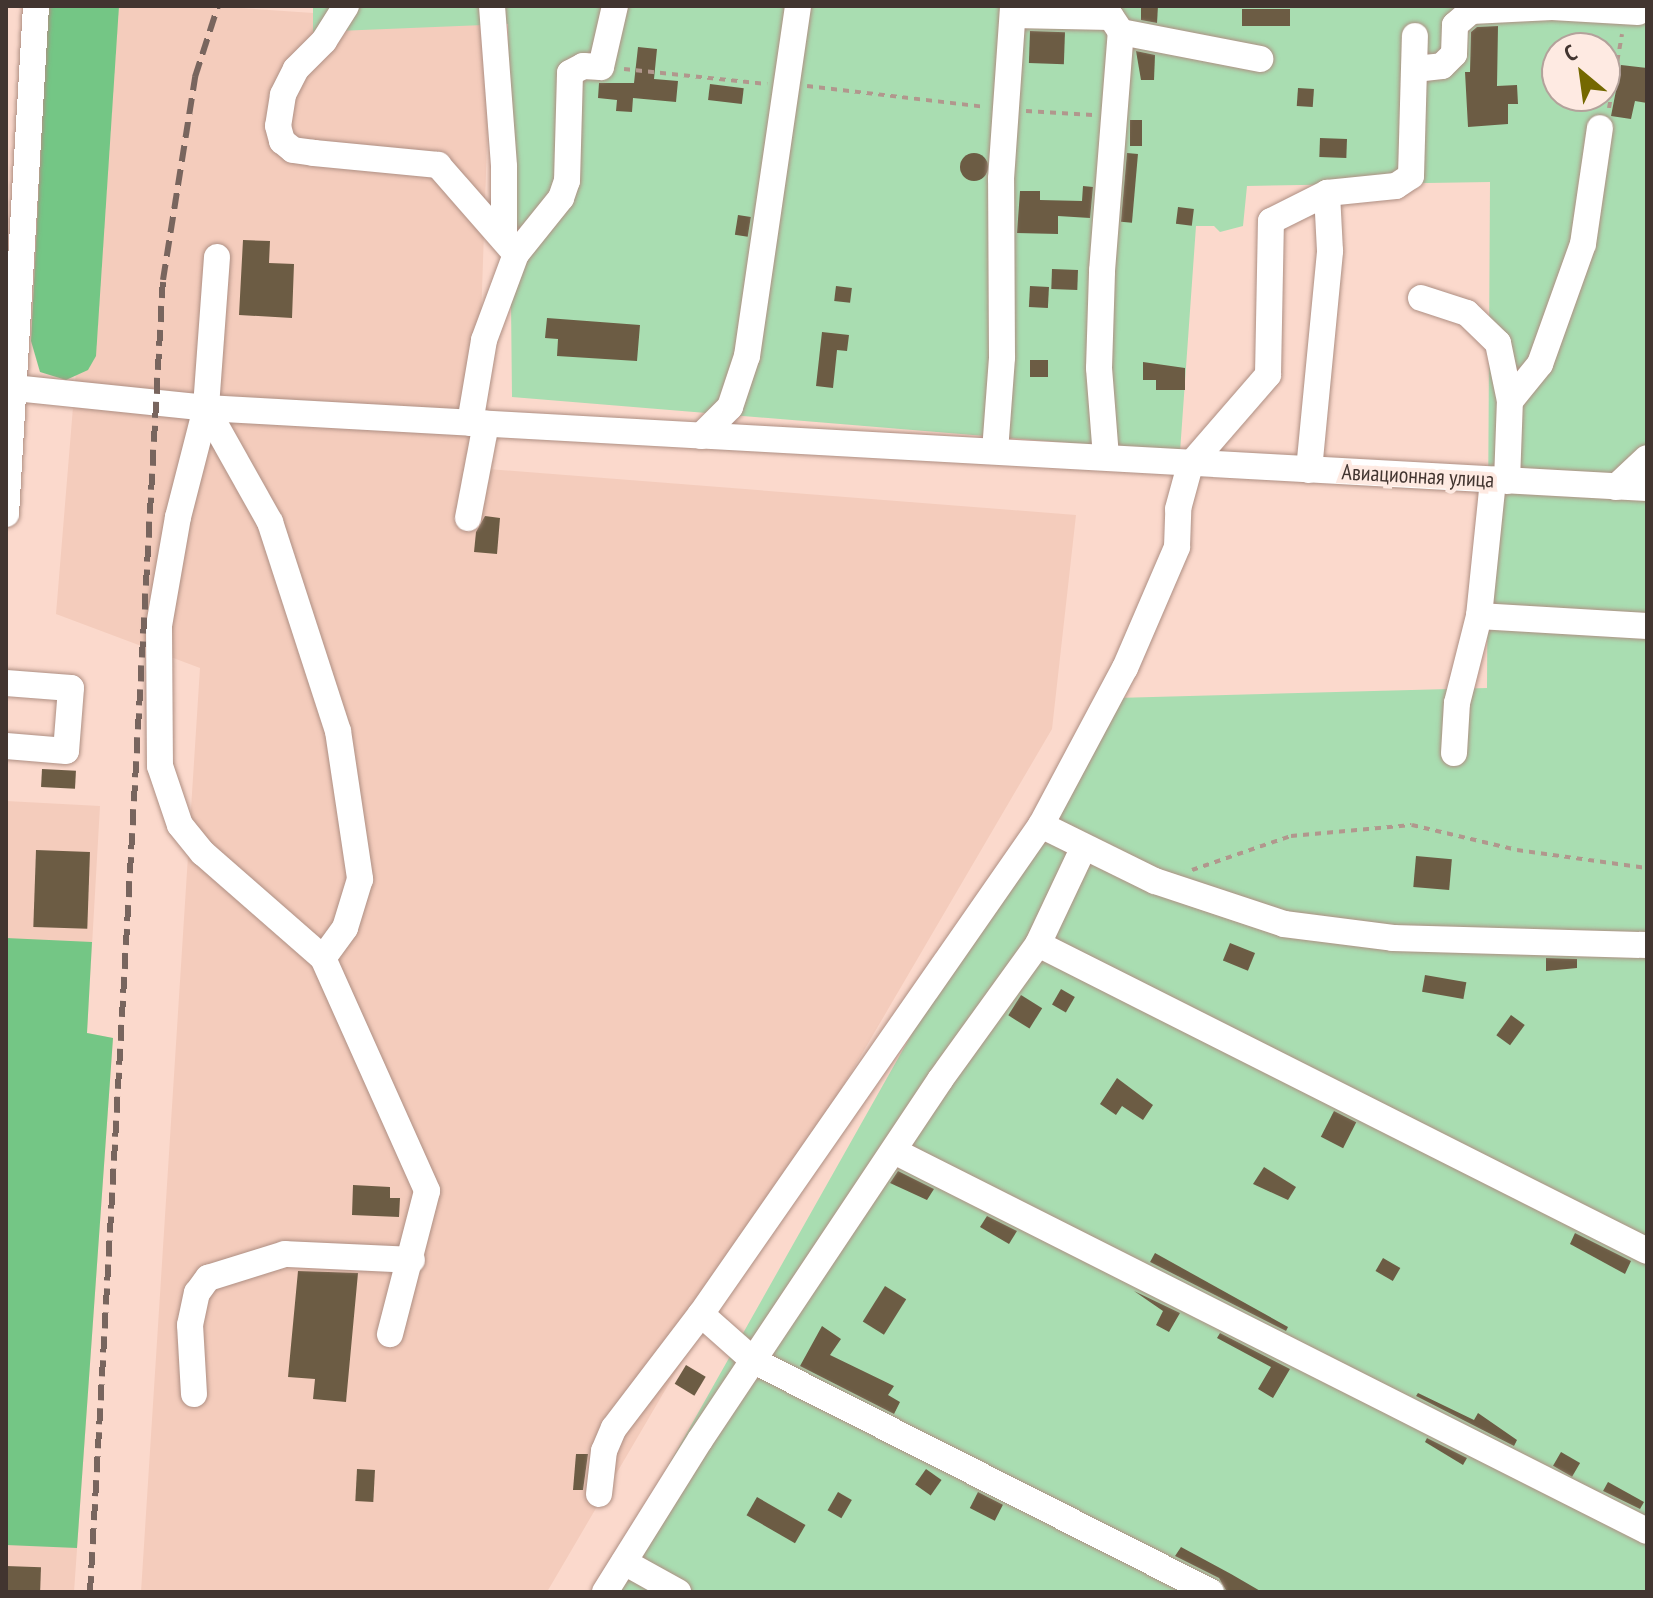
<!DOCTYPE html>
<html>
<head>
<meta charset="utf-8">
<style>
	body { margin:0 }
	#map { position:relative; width:1653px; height:1598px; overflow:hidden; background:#fbd9cc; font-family:"PT Sans Narrow",sans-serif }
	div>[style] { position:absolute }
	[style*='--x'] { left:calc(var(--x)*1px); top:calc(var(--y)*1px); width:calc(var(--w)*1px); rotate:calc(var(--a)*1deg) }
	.built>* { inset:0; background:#f4ccbc }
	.green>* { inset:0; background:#a9ddb1 }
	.forest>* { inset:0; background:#74c685 }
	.building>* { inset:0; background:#6c5c44; transform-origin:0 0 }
	.round { border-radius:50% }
	.path>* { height:4px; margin-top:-2px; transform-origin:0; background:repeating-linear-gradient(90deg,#b1978d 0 6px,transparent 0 12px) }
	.roads { filter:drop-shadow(0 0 2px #ae8f83) drop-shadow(0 0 2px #ae8f83) }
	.minor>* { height:26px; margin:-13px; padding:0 13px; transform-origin:13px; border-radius:13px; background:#fff }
	.rail>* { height:6px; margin-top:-3px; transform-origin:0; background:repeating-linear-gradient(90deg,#78655e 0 16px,transparent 0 24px) }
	span { translate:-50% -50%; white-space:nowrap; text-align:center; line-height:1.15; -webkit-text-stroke:8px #feeae2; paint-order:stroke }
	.street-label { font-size:22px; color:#423530 }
	.frame { position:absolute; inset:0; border:8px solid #423530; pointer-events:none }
	.north { position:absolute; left:1541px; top:32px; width:80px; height:80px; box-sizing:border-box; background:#feeae2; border:2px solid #b3a29b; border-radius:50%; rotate:331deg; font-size:22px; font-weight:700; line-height:32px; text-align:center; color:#423530 }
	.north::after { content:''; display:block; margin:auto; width:28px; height:36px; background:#746800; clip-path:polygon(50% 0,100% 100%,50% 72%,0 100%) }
</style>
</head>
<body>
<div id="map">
	<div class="built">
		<i style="clip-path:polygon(106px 6px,211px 6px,491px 25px,476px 468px,1076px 515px,1052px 729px,547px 1592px,141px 1592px,200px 668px,56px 614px)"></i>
		<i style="clip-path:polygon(6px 801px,100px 806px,87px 1033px,113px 1038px,74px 1592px,6px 1592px)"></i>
	</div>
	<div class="green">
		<i style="clip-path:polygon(evenodd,313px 6px,1647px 6px,1647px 1592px,597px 1592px,993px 890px,1116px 698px,1487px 688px,1490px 182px,1247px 186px,1243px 226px,1220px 232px,1214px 226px,1196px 226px,1180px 452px,512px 397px,508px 24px,313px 32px,313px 6px,1557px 48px,1605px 48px,1605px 96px,1557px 96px,1557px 48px)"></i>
	</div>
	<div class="forest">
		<i style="clip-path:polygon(48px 6px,119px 6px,96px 356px,88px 370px,66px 380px,40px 372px,31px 341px)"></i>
		<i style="clip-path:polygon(6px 938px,92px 942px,87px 1033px,113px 1038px,77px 1548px,6px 1545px)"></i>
	</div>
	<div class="building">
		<i style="clip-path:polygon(1141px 6px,1158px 6px,1157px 23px,1141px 20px)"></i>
		<i style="left:1242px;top:9px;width:48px;height:17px"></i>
		<i style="clip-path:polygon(1498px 26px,1497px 86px,1517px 85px,1518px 104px,1508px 104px,1508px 124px,1468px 127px,1465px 72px,1470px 72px,1471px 32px,1477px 27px)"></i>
		<i style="left:1030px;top:31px;width:35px;height:32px;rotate:2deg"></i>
		<i style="clip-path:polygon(638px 47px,657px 49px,654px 79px,678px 81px,676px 102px,633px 98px,632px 112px,616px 111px,617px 100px,598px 98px,599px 83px,634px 83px)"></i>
		<i style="clip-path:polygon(1136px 51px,1155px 55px,1154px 80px,1141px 80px)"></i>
		<i style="clip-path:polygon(1621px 65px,1647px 68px,1647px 103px,1635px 101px,1631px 119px,1611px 116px)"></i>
		<i style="left:710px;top:84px;width:34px;height:16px;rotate:7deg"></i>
		<i style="left:1298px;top:88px;width:16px;height:18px;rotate:4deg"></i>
		<i style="left:1130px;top:120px;width:12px;height:26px"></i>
		<i style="left:1320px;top:138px;width:27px;height:19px;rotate:2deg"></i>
		<i style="left:1127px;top:153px;width:11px;height:69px;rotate:5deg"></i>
		<i class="round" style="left:960px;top:153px;width:28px;height:28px"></i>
		<i style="clip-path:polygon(1083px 186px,1093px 187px,1090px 218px,1058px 216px,1058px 234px,1017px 233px,1020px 191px,1040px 191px,1040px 200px,1082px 201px)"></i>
		<i style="left:1178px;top:207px;width:16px;height:17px;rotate:7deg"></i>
		<i style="left:738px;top:215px;width:13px;height:20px;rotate:9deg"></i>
		<i style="clip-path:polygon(243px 240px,270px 241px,269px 263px,294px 264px,292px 318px,239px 315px)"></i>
		<i style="left:1052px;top:269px;width:26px;height:20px;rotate:2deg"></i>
		<i style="left:836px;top:286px;width:16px;height:15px;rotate:7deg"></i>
		<i style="left:1030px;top:286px;width:19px;height:21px;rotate:3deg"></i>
		<i style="clip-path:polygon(547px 318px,640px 325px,637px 361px,557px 356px,558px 339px,545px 338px)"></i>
		<i style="clip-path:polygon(822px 332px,849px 335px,847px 351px,837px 350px,833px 388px,816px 386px)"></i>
		<i style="left:1030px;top:360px;width:18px;height:17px"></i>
		<i style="clip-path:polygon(1143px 362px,1185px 368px,1185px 390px,1156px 390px,1156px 380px,1143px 380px)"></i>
		<i style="clip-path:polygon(485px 516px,500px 518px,497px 554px,474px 552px,476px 532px)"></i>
		<i style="left:42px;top:769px;width:34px;height:18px;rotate:3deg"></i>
		<i style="left:36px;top:850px;width:54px;height:77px;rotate:2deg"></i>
		<i style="left:1416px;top:856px;width:36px;height:31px;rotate:5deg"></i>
		<i style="left:1230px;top:943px;width:27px;height:19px;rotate:22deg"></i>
		<i style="clip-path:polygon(1546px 958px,1577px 959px,1577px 968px,1546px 971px)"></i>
		<i style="left:1425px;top:975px;width:42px;height:17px;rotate:10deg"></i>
		<i style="left:1061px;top:989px;width:16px;height:18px;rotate:30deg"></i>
		<i style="left:1021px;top:995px;width:25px;height:24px;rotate:32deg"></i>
		<i style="left:1511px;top:1015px;width:17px;height:25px;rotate:36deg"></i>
		<i style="clip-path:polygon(1117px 1078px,1153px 1105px,1143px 1120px,1122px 1106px,1116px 1115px,1100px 1104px)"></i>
		<i style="left:1334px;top:1111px;width:25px;height:29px;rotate:27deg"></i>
		<i style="clip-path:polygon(1264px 1167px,1296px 1187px,1288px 1200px,1253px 1184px)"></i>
		<i style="clip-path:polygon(898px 1171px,934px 1189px,927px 1200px,890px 1183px)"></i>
		<i style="clip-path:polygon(353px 1185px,390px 1187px,390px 1198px,400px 1198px,399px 1217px,352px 1215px)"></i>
		<i style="clip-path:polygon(987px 1216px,1017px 1231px,1009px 1244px,980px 1227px)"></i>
		<i style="clip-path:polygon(1575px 1233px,1631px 1261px,1625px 1274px,1570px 1244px)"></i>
		<i style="clip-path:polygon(1155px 1253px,1288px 1327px,1286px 1331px,1150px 1262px)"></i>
		<i style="left:1383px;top:1258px;width:20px;height:15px;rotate:30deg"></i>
		<i style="clip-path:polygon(298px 1271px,358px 1273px,346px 1402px,313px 1399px,315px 1379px,288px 1377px)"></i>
		<i style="left:885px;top:1286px;width:25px;height:42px;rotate:32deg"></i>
		<i style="clip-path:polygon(1134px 1291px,1180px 1313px,1169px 1332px,1156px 1325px,1163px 1311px)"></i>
		<i style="clip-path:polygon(822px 1326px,841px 1339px,830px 1355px,894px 1386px,888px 1395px,900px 1402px,894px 1414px,800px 1366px)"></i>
		<i style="clip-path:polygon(1220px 1333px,1290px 1369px,1273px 1398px,1258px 1389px,1271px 1367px,1217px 1338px)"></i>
		<i style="left:686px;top:1365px;width:23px;height:22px;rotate:31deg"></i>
		<i style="clip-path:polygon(1418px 1393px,1474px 1420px,1478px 1413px,1517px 1440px,1514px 1446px,1416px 1396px)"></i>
		<i style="clip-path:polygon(1427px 1438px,1467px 1458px,1463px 1465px,1425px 1442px)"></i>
		<i style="left:1561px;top:1452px;width:22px;height:16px;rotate:30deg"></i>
		<i style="clip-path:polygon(576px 1454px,588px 1454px,583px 1490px,573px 1490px)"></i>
		<i style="left:357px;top:1469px;width:18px;height:32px;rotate:3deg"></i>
		<i style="left:926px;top:1469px;width:19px;height:19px;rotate:35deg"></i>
		<i style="clip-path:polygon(1608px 1482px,1644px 1502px,1640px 1509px,1603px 1491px)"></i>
		<i style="left:838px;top:1492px;width:16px;height:21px;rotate:30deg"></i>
		<i style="left:978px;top:1492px;width:28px;height:18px;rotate:27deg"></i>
		<i style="left:757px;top:1497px;width:56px;height:21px;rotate:30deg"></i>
		<i style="clip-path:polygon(1181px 1547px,1231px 1574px,1262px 1592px,1227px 1592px,1219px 1578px,1175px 1556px)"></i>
		<i style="left:6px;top:1566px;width:35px;height:26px;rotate:2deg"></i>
	</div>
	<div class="path">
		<i style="--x:624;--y:69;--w:144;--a:6"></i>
		<i style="--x:807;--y:86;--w:179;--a:6.7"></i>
		<i style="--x:1609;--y:108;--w:75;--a:-80"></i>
		<i style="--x:1026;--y:111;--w:67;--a:3.4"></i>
		<i style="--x:1192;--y:870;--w:105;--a:-19"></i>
		<i style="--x:1291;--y:836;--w:121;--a:-5.2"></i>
		<i style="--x:1412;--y:825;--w:108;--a:13.4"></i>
		<i style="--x:1517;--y:850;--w:131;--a:7.9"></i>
	</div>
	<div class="roads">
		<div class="minor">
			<i style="--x:346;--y:6;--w:41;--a:122.2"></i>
			<i style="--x:324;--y:41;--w:40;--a:135"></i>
			<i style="--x:296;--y:69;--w:29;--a:117"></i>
			<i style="--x:283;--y:95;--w:31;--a:99"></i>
			<i style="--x:278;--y:126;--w:16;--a:75"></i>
			<i style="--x:282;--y:141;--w:14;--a:39"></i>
			<i style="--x:293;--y:150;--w:21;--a:8"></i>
			<i style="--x:314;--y:153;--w:125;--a:5.5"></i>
			<i style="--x:438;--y:165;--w:118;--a:48.8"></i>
			<i style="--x:492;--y:6;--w:161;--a:85.7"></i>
			<i style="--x:504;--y:167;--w:72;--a:90"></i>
			<i style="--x:1013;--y:15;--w:98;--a:1.2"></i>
			<i style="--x:1111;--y:17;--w:18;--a:56"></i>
			<i style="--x:1121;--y:32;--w:142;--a:11"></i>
			<i style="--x:1415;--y:69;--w:27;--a:-6"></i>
			<i style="--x:1442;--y:66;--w:17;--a:-45"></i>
			<i style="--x:1454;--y:54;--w:29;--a:-88"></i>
			<i style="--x:1455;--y:25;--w:21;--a:-41"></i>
			<i style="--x:1471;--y:11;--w:81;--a:-2.8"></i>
			<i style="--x:1552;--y:7;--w:86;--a:3.3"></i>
			<i style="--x:217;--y:257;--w:151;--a:94.2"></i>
			<i style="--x:206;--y:408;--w:113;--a:104.4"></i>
			<i style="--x:178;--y:517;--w:111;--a:99.9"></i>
			<i style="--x:159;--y:626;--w:140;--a:89.6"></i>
			<i style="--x:160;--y:766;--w:62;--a:71.3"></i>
			<i style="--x:180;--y:825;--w:36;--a:51"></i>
			<i style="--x:203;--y:853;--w:159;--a:41.2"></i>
			<i style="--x:1421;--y:298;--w:48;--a:18.1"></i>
			<i style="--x:1467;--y:313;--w:43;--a:44.1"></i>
			<i style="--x:1498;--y:343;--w:59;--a:78.3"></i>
			<i style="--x:14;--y:388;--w:193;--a:5.9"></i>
			<i style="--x:206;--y:408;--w:1443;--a:3.18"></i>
			<i style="--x:206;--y:408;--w:131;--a:60.7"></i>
			<i style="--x:270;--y:522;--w:220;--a:72"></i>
			<i style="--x:338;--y:731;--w:150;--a:81.5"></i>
			<i style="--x:360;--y:879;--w:51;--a:107"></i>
			<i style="--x:345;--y:928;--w:37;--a:126"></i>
			<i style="--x:323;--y:958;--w:255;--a:65.9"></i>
			<i style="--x:427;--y:1191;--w:148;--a:104.5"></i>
			<i style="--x:470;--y:423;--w:84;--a:-80.4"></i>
			<i style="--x:484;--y:340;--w:92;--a:-69.6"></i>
			<i style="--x:516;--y:254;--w:72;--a:-51.2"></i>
			<i style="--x:561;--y:198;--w:18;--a:-71"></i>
			<i style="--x:567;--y:181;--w:108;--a:-88.4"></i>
			<i style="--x:570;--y:73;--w:15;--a:-28"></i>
			<i style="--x:583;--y:66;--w:18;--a:3"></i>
			<i style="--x:601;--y:67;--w:63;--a:-77.1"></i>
			<i style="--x:701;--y:436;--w:41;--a:-45"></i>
			<i style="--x:730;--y:407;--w:54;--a:-71.6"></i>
			<i style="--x:747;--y:356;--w:354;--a:-81.7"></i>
			<i style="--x:995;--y:451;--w:94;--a:-85.7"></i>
			<i style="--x:1002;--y:357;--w:178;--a:-90.3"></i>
			<i style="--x:1001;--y:179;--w:173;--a:-86"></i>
			<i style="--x:1106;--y:457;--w:89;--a:-94.5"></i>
			<i style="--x:1099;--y:368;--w:97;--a:-88.2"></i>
			<i style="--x:1102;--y:271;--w:240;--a:-85.5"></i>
			<i style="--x:1309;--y:470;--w:220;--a:-84.5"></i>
			<i style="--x:1330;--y:251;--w:58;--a:-93"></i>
			<i style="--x:1327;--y:193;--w:69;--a:-5.8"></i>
			<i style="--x:1396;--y:186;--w:18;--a:-34"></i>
			<i style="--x:1411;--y:176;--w:140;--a:-88.4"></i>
			<i style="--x:1507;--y:481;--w:80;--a:-87.9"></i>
			<i style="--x:1510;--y:401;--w:48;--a:-51"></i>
			<i style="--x:1540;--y:364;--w:127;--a:-70.3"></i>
			<i style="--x:1583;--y:244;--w:117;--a:-81.7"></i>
			<i style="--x:1616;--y:487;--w:42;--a:-43.1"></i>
			<i style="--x:6;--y:514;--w:509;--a:-86.62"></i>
			<i style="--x:468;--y:518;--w:96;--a:-79.2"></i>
			<i style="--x:1479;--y:616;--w:168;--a:3.4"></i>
			<i style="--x:6;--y:683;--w:65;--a:4.4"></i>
			<i style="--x:71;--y:688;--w:63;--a:94.5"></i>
			<i style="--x:66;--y:751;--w:60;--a:-175.2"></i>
			<i style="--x:1454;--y:753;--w:50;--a:-86.6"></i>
			<i style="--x:1457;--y:703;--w:90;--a:-75.8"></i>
			<i style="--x:1479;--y:616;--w:137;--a:-84.1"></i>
			<i style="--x:1041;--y:825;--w:127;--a:26.2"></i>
			<i style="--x:1155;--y:881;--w:136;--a:18.4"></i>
			<i style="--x:1284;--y:924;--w:110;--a:7.3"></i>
			<i style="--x:1393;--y:938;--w:254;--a:1.6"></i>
			<i style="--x:1038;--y:944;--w:682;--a:26.75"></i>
			<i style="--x:894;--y:1151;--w:843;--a:26.78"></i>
			<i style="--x:701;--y:1314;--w:71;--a:41.6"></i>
			<i style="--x:754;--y:1361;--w:512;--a:26.82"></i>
			<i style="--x:194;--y:1394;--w:69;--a:-93.3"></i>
			<i style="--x:190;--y:1325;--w:33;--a:-78"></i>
			<i style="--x:197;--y:1293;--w:19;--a:-54"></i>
			<i style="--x:208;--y:1278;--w:81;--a:-17.3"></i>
			<i style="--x:285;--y:1254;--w:127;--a:2.7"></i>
			<i style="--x:599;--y:1494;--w:43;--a:-83.4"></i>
			<i style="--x:604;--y:1451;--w:25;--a:-67"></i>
			<i style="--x:614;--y:1428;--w:143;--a:-52.7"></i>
			<i style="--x:701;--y:1314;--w:596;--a:-55.19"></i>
			<i style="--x:1041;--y:825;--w:178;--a:-61.9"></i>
			<i style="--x:1125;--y:668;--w:132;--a:-66.7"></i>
			<i style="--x:1177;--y:547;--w:38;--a:-88"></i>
			<i style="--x:1178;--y:509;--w:46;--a:-74.7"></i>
			<i style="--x:1190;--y:465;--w:119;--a:-49.1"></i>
			<i style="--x:1268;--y:375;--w:154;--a:-88.9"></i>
			<i style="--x:1271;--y:221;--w:63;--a:-26.6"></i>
			<i style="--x:624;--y:1562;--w:62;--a:29.1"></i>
			<i style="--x:605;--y:1592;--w:179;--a:-58"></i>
			<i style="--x:700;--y:1440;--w:433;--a:-56.3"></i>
			<i style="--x:940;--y:1080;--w:168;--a:-54.2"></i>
			<i style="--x:1038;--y:944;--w:105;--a:-64.7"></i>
		</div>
	</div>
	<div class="rail">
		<i style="--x:90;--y:1592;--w:1314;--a:-86.82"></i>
		<i style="--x:163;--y:280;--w:206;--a:-81"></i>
		<i style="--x:195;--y:77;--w:75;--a:-72.1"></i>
	</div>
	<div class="street-label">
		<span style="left:1418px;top:476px;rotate:3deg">Авиационная улица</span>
	</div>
	<div class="frame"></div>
	<div class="north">С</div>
</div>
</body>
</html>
